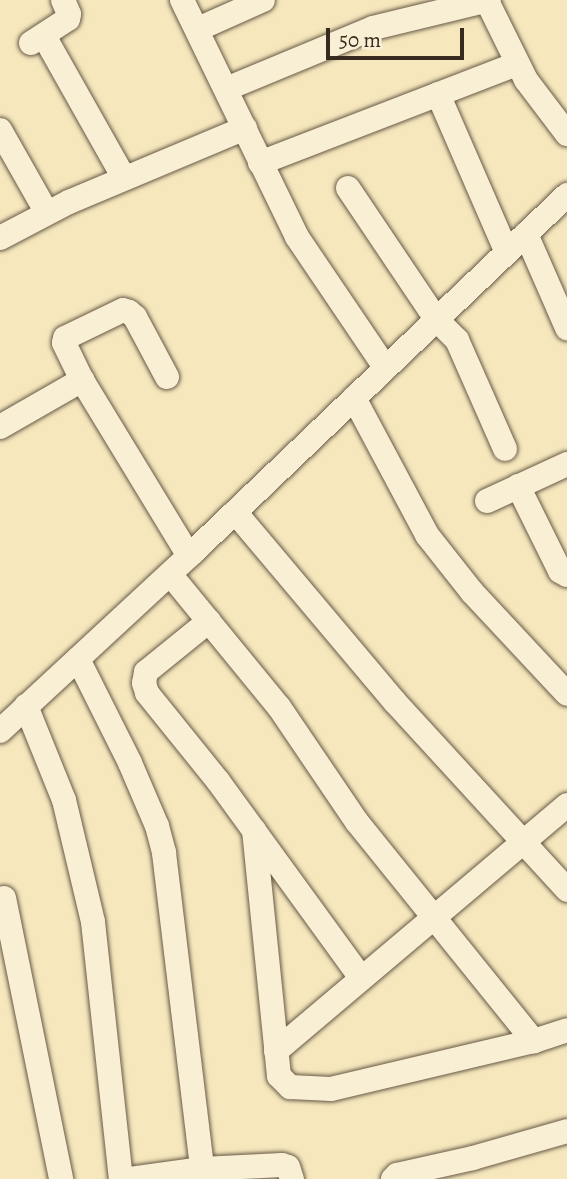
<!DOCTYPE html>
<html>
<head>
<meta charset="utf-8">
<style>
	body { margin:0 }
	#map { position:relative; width:567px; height:1179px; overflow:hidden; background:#f6e7bd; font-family:Alegreya,serif }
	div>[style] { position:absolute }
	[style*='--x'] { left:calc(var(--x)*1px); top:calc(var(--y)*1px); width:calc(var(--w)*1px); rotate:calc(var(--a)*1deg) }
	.roads { filter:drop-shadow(0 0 2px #675a46) drop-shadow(0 0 2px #675a46) }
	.minor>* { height:24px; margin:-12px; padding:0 12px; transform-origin:12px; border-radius:12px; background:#f9efd4 }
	span { translate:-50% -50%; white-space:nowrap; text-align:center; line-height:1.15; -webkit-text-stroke:5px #f9efd4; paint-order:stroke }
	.scale { position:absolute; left:326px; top:28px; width:138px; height:32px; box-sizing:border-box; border:4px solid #372b1f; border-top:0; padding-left:9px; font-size:21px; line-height:24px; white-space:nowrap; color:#372b1f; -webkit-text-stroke:5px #f9efd4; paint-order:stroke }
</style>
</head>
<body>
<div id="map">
	<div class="roads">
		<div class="minor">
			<i style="--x:182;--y:0;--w:263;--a:64.1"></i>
			<i style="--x:297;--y:237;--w:157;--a:55.9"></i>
			<i style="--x:487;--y:1;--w:88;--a:63.7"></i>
			<i style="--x:526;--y:80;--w:68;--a:52.8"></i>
			<i style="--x:198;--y:29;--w:71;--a:-24"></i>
			<i style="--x:44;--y:36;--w:163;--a:60.6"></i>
			<i style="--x:31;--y:43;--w:44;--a:-33"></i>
			<i style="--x:68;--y:19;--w:5;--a:-79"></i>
			<i style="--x:69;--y:14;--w:15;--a:-113"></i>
			<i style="--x:226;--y:89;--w:159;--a:-22.5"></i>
			<i style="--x:373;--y:28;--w:119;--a:-13.6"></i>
			<i style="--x:438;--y:94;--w:173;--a:66.5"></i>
			<i style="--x:0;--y:130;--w:95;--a:60.5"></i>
			<i style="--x:260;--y:163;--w:275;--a:-21.1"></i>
			<i style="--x:348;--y:188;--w:158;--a:56.1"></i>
			<i style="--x:436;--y:319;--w:30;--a:45"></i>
			<i style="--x:457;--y:340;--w:119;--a:66.2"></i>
			<i style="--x:526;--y:234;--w:103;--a:66.4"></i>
			<i style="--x:0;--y:238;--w:78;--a:-27.6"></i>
			<i style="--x:69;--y:202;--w:191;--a:-22.8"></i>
			<i style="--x:167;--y:377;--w:68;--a:-118.1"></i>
			<i style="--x:135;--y:317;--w:8;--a:-140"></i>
			<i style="--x:129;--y:312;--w:6;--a:-162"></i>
			<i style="--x:123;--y:310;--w:64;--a:154.2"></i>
			<i style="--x:65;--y:338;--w:5;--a:101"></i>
			<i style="--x:64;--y:343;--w:41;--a:64.1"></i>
			<i style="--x:82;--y:380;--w:206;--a:58.7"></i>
			<i style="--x:354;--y:398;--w:155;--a:61.9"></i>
			<i style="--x:427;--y:535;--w:73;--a:51.7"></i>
			<i style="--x:472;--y:592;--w:139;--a:47"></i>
			<i style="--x:0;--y:427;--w:95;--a:-29.8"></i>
			<i style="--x:518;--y:486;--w:95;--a:63.7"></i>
			<i style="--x:560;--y:571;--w:8;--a:30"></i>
			<i style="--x:487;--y:501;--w:88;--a:-24.8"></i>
			<i style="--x:235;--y:512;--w:248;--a:49.9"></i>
			<i style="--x:395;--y:702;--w:255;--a:47.5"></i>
			<i style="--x:170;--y:574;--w:172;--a:50.7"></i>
			<i style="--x:279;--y:707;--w:139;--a:55.9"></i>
			<i style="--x:357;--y:822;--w:282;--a:51.1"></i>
			<i style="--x:209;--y:621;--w:81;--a:141"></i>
			<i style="--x:146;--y:672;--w:11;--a:100"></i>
			<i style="--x:144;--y:683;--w:10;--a:73"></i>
			<i style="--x:147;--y:693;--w:113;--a:51.1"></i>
			<i style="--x:218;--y:781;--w:243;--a:54"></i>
			<i style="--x:78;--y:659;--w:116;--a:63.4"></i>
			<i style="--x:130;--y:763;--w:69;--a:66.8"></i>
			<i style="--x:157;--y:826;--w:28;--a:75"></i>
			<i style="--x:164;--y:853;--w:318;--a:83.1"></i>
			<i style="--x:26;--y:706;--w:101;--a:68"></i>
			<i style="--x:64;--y:800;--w:125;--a:76.6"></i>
			<i style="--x:93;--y:922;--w:259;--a:83.8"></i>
			<i style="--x:0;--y:731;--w:258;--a:-42.8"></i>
			<i style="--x:189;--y:556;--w:523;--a:-43.68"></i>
			<i style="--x:254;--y:830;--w:247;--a:84.2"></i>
			<i style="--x:279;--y:1076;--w:16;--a:45"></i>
			<i style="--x:290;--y:1087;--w:41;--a:2.8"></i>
			<i style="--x:331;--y:1089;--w:209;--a:-13.3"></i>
			<i style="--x:534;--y:1041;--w:35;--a:-18"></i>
			<i style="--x:4;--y:898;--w:287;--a:78.5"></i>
			<i style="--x:276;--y:1051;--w:381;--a:-40.2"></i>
			<i style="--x:130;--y:1179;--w:73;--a:-7.9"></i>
			<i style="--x:202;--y:1169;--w:80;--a:-2.9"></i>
			<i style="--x:282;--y:1165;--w:6;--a:18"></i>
			<i style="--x:288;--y:1167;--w:13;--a:72"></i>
			<i style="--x:393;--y:1179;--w:6;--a:-45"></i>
			<i style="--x:397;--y:1175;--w:78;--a:-12.6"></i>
			<i style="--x:473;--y:1158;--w:98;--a:-16"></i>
		</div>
	</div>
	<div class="scale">50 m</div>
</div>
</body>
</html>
